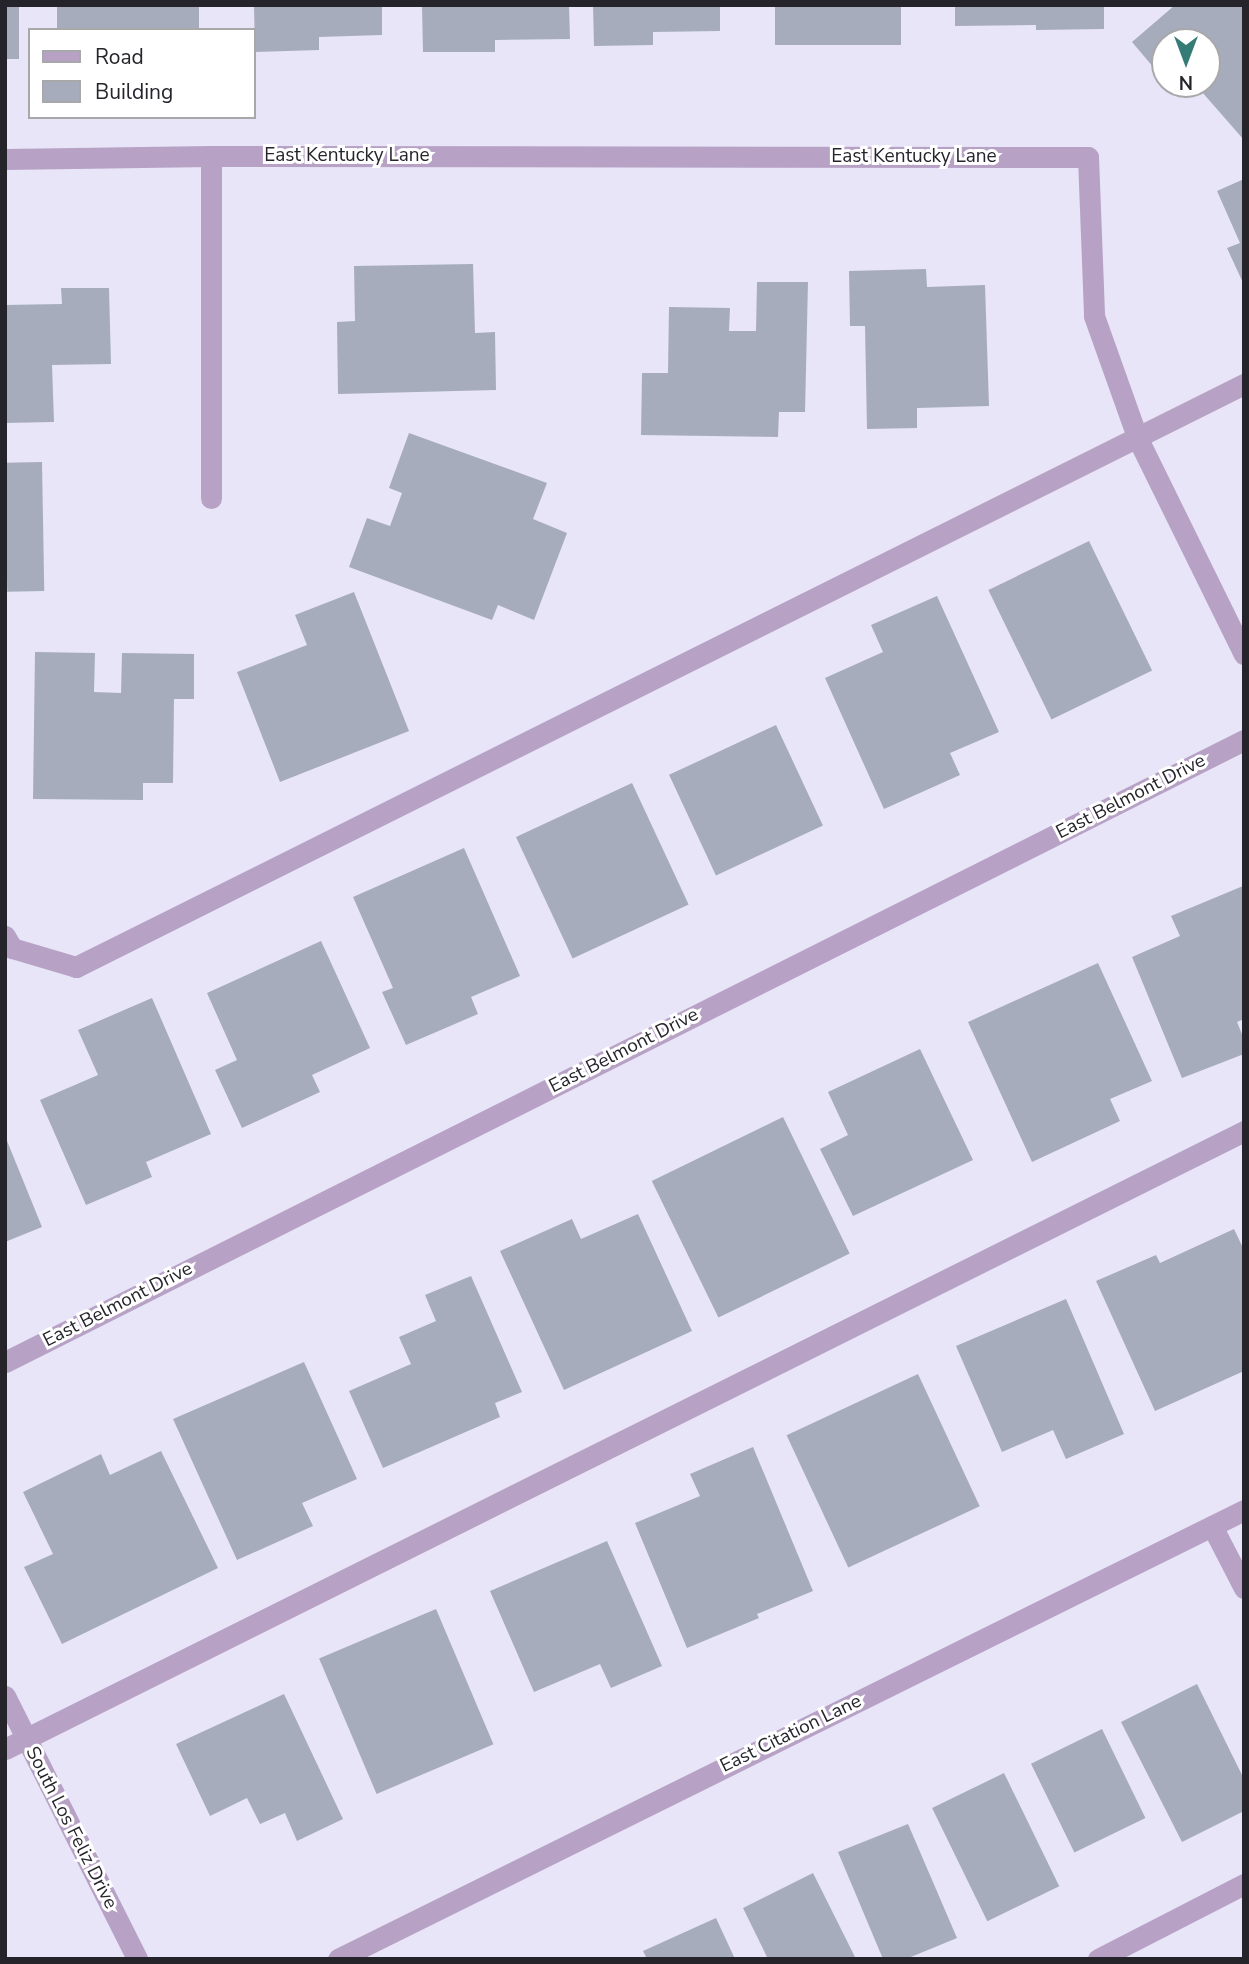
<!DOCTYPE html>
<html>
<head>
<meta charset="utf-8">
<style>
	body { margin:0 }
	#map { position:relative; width:1249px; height:1964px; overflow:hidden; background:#e7e5f7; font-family:"Nunito Sans",sans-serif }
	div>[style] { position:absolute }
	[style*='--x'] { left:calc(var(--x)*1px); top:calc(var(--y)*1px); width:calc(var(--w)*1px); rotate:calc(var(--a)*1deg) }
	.building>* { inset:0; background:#a7acbc; transform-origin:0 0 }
	.service>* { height:21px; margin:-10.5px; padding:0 10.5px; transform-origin:10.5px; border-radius:10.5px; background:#b7a1c5 }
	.minor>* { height:21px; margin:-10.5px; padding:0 10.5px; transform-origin:10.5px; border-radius:10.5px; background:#b7a1c5 }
	.tertiary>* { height:21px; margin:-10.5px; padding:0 10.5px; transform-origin:10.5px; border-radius:10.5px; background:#b7a1c5 }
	span { translate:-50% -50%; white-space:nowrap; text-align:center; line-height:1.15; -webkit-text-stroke:6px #fff; paint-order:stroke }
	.street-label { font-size:19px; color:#25242b }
	.frame { position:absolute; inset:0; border:7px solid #25242b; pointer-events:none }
	.legend { position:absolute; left:28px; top:28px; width:228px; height:91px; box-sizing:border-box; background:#fff; border:2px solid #a8a7aa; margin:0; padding:9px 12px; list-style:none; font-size:21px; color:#25242b }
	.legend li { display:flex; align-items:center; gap:14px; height:35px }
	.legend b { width:35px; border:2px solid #a8a7aa }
	.north { position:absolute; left:1151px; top:28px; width:70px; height:70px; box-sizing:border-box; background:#fff; border:2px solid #a8a7aa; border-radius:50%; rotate:180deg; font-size:19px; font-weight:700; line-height:28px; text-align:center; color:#25242b }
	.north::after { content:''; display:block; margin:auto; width:24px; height:32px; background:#357c76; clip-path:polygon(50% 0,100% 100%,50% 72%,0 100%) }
</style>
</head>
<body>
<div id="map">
	<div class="building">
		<i style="left:5px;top:5px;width:14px;height:54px"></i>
		<i style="left:57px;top:5px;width:142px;height:25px"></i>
		<i style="clip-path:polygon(254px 5px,382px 5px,382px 35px,319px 37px,319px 50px,255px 52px)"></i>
		<i style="clip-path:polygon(422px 5px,569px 5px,570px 39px,495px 40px,495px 52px,423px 52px)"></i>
		<i style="clip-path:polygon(593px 5px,720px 5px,720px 31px,653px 32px,653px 45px,594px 46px)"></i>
		<i style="left:775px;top:5px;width:126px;height:40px"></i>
		<i style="clip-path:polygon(955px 5px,1104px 5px,1104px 29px,1036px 30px,1036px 25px,955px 26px)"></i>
		<i style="clip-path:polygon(1175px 5px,1244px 5px,1244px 140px,1195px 84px,1207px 84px,1207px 42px,1165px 42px,1165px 81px,1132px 42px)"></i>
		<i style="clip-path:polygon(1244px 179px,1244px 285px,1227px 248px,1240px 243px,1217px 191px)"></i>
		<i style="clip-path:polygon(473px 264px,475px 333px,495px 332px,496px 390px,338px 394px,337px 322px,355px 321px,354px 266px)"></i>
		<i style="clip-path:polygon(926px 269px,927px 287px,985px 285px,989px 406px,917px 408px,917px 428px,867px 429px,865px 326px,850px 326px,849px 271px)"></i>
		<i style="clip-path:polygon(757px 282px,808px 282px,805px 412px,779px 412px,778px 437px,641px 435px,642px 373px,668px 373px,669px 307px,730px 308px,729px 331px,756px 331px)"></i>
		<i style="clip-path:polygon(61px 288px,109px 288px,111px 364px,52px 365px,54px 422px,5px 423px,5px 305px,62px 304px)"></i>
		<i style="clip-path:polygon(409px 433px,547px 483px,533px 519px,567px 533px,534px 620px,498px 605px,492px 620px,349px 567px,367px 518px,390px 526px,402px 493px,389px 488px)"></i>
		<i style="left:42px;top:462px;width:129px;height:37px;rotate:89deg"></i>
		<i style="left:1089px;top:541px;width:144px;height:112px;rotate:64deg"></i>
		<i style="clip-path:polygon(354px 592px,409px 731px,280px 782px,237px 672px,307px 645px,295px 615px)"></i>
		<i style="clip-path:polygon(937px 596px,999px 732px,950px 753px,960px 775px,884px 809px,825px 678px,883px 652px,871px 625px)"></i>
		<i style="clip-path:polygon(35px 652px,95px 653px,94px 692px,121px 693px,122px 653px,194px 654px,194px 699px,174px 699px,173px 783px,143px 783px,143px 800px,33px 799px)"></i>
		<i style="left:776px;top:725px;width:111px;height:118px;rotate:65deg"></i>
		<i style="left:632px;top:783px;width:134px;height:128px;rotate:65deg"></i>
		<i style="clip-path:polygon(464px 848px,520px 976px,471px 997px,478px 1014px,406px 1045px,382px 992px,393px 988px,353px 897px)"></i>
		<i style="clip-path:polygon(1243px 886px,1244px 1019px,1237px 1022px,1244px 1039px,1244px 1054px,1182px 1078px,1132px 957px,1180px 936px,1171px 916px)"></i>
		<i style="clip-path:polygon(321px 941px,370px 1048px,312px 1075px,320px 1092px,242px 1128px,215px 1070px,237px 1060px,207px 993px)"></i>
		<i style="clip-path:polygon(1098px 963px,1152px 1081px,1110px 1099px,1120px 1121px,1032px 1162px,968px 1022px)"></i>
		<i style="clip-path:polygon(152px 998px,211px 1134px,146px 1162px,152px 1177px,86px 1205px,40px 1100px,98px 1075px,78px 1030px)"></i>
		<i style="clip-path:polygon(920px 1049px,973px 1160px,853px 1216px,820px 1149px,848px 1135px,828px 1092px)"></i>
		<i style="left:783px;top:1117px;width:152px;height:146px;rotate:64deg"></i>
		<i style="clip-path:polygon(5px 1136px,42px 1227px,5px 1242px)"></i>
		<i style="clip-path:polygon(638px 1214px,692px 1331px,564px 1390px,500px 1251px,572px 1219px,581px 1239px)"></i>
		<i style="clip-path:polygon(1234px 1229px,1244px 1250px,1244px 1371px,1155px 1411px,1096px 1281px,1156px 1255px,1160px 1263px)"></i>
		<i style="clip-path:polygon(471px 1276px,522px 1392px,495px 1403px,500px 1417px,383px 1468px,349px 1391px,411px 1364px,399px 1337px,436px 1321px,425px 1295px)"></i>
		<i style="clip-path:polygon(1066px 1299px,1124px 1434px,1066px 1459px,1053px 1430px,1002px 1452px,956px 1346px)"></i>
		<i style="clip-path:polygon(304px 1362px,357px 1479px,302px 1503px,313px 1526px,237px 1560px,173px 1419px)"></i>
		<i style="left:918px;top:1374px;width:146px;height:145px;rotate:65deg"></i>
		<i style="clip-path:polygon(753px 1447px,813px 1591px,757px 1614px,759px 1618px,687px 1648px,635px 1523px,700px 1496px,690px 1474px)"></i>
		<i style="clip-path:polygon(161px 1451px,218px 1568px,62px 1644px,24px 1567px,53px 1554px,23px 1492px,101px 1454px,110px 1475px)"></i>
		<i style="clip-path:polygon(607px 1541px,662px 1666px,611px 1688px,600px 1664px,534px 1692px,490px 1591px)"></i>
		<i style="left:436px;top:1609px;width:147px;height:127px;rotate:67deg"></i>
		<i style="clip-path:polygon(1197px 1684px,1244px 1779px,1244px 1811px,1182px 1842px,1121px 1722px)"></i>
		<i style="clip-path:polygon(284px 1694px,343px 1819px,297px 1841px,285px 1813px,260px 1824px,247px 1798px,210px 1816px,176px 1744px)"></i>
		<i style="left:1102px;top:1729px;width:99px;height:79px;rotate:64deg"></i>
		<i style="left:1004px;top:1773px;width:126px;height:80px;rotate:64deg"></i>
		<i style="clip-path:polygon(908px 1824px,957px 1938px,906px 1959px,883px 1959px,838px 1852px)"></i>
		<i style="clip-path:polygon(813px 1873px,856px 1959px,768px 1959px,743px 1908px)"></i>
		<i style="clip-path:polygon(716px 1918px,735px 1959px,647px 1959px,643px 1951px)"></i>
	</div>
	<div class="service">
		<i style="--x:5;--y:936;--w:14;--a:60"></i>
		<i style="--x:12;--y:948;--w:67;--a:16.5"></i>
		<i style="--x:76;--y:967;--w:1305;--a:-26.53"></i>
		<i style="--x:1212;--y:1526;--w:70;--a:62.7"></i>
		<i style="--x:5;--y:1749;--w:1385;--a:-26.51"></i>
		<i style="--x:1098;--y:1959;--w:164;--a:-27.2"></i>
	</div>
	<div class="minor">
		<i style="--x:211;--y:156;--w:342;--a:90"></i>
		<i style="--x:5;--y:159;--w:206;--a:-0.8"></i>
		<i style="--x:211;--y:156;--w:877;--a:0.07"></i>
		<i style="--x:1088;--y:157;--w:159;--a:87.8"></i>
		<i style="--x:1094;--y:316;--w:128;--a:70.4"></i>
		<i style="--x:1137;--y:437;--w:242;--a:63.8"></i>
		<i style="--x:5;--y:1362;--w:1386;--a:-26.66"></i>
		<i style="--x:338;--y:1959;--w:1011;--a:-26.36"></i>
	</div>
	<div class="tertiary">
		<i style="--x:5;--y:1696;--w:294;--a:63.3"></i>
	</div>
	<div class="street-label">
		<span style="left:347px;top:156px">East Kentucky Lane</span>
		<span style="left:914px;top:157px">East Kentucky Lane</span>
		<span style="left:1131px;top:797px;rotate:-27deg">East Belmont Drive</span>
		<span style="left:624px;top:1051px;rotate:-27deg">East Belmont Drive</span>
		<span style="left:118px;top:1305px;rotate:-27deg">East Belmont Drive</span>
		<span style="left:791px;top:1734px;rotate:-26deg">East Citation Lane</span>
		<span style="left:71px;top:1828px;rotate:63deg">South Los Feliz Drive</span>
	</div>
	<div class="frame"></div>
	<ul class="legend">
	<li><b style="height:9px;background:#b7a1c5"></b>Road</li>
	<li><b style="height:19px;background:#a7acbc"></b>Building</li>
	</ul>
	<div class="north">N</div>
</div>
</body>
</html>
